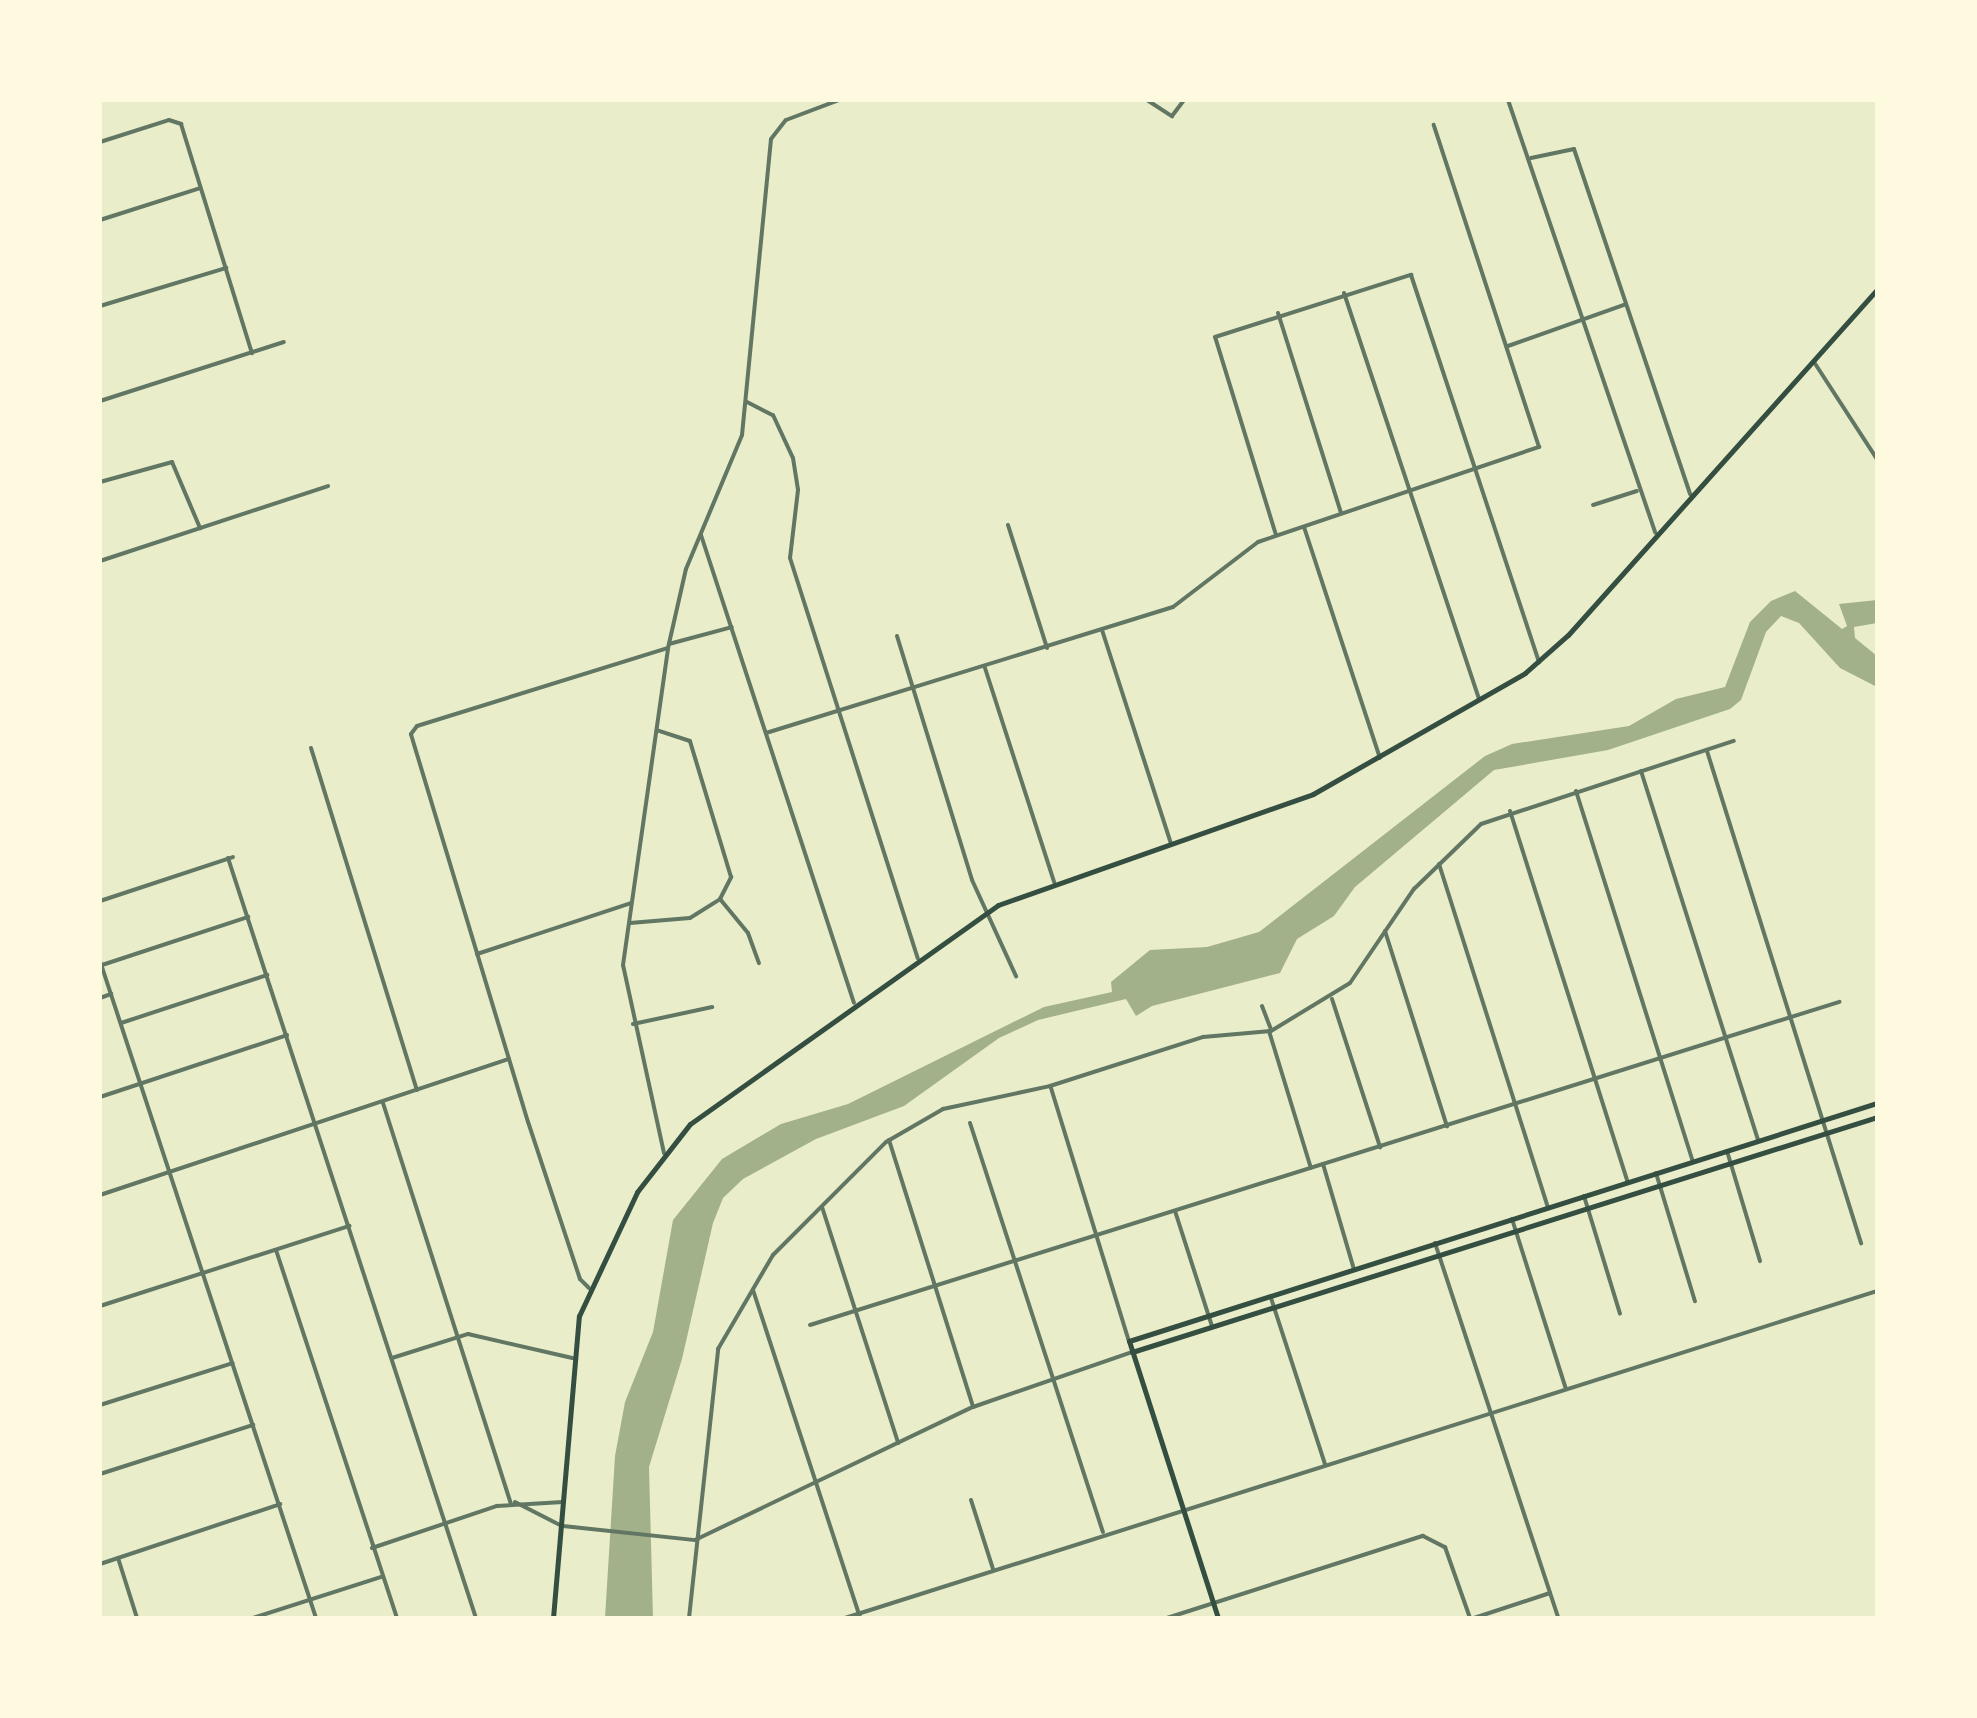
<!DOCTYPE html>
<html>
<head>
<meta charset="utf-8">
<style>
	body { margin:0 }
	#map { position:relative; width:1977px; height:1718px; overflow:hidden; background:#e9edc9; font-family:"Roboto Condensed",sans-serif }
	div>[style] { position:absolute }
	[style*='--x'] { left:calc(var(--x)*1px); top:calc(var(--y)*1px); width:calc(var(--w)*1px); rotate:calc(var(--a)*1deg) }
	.water>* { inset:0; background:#a3b18a }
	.minor>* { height:4px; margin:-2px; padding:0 2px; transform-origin:2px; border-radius:2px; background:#617663 }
	.tertiary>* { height:4px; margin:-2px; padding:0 2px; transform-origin:2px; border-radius:2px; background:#617663 }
	.secondary>* { height:5px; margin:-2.5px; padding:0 2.5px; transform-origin:2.5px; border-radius:2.5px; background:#344e41 }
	span { translate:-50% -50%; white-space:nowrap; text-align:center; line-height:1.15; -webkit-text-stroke:8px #fefae0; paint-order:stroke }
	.frame { position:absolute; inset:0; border:102px solid #fefae0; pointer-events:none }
</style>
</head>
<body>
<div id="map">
	<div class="water">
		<i style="clip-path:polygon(1795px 591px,1842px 629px,1847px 626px,1839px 604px,1877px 600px,1877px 623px,1854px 627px,1855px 638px,1877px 656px,1877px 687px,1840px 668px,1799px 623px,1781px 616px,1766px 632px,1741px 700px,1730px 709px,1608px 750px,1494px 770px,1355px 887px,1334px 916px,1297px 939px,1280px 973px,1152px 1006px,1136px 1016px,1126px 999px,1038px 1020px,999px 1038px,904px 1106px,816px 1139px,743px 1179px,723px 1198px,713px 1223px,682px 1359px,649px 1467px,653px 1618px,605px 1618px,615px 1456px,625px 1402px,653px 1332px,673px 1220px,722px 1159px,781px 1124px,848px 1104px,1044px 1007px,1112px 992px,1111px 982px,1150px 950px,1207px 947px,1259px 932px,1485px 756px,1512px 744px,1629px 726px,1676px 699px,1725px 687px,1750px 622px,1771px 601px)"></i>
	</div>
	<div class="minor">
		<i style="--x:1147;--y:100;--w:30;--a:33"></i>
		<i style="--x:1172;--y:116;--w:20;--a:-53"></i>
		<i style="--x:1508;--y:100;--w:457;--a:71.2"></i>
		<i style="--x:100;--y:142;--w:72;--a:-17.7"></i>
		<i style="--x:169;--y:120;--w:13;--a:18"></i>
		<i style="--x:181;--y:124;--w:240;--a:72.8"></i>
		<i style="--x:1531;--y:158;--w:44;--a:-11.8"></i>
		<i style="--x:1574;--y:149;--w:364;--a:71.4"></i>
		<i style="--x:100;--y:220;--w:105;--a:-17.7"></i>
		<i style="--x:1344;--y:293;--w:429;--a:71.6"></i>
		<i style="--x:100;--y:306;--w:132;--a:-16.8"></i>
		<i style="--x:1278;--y:313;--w:210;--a:72.5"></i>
		<i style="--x:1508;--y:346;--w:123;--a:-19.5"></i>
		<i style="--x:1814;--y:362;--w:116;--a:57"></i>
		<i style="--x:100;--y:401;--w:193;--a:-17.8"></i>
		<i style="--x:747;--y:402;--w:29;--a:27"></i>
		<i style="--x:773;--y:415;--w:47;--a:65.1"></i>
		<i style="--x:793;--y:458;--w:32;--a:81"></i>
		<i style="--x:798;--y:490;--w:68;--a:96.7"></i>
		<i style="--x:790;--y:558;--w:420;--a:72.3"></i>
		<i style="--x:100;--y:482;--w:75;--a:-15.5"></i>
		<i style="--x:172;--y:462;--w:72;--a:67"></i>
		<i style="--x:1593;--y:505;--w:46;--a:-17.7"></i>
		<i style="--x:1008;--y:525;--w:129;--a:72.4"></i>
		<i style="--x:1304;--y:527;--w:243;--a:71.8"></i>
		<i style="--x:701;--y:535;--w:492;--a:71.9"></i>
		<i style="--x:1276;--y:535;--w:207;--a:-107.1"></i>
		<i style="--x:1215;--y:337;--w:206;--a:-17.6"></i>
		<i style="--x:1411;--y:275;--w:408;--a:71.7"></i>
		<i style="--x:100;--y:561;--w:240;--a:-18.2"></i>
		<i style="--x:1102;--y:630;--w:225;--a:72.1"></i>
		<i style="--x:897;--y:636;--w:255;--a:72.9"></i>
		<i style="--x:972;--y:880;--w:106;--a:65.4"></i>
		<i style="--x:669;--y:644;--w:65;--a:-15.1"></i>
		<i style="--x:985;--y:668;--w:225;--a:72.1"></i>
		<i style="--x:766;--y:733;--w:426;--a:-17.2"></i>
		<i style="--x:1173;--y:607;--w:107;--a:-37.4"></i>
		<i style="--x:1258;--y:542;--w:297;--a:-18.7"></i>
		<i style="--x:1539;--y:447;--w:339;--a:-108.1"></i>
		<i style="--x:311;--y:748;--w:358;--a:72.8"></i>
		<i style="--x:1707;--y:751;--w:516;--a:72.62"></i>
		<i style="--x:1641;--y:771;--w:387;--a:72.4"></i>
		<i style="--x:1576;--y:791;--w:389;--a:72.5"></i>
		<i style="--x:1510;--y:811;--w:389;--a:72.4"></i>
		<i style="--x:228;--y:858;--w:799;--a:71.93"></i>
		<i style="--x:1439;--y:864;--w:361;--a:72.4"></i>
		<i style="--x:720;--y:899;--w:44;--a:50.5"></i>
		<i style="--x:748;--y:933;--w:32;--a:70"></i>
		<i style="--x:100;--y:901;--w:140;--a:-18.3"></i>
		<i style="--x:630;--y:923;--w:60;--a:-4.8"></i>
		<i style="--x:690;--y:918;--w:36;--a:-32"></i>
		<i style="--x:720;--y:899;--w:25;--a:-63"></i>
		<i style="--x:731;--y:877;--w:142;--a:-106.8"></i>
		<i style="--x:690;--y:741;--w:35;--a:-162"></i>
		<i style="--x:1385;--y:931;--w:205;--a:72.4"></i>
		<i style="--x:477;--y:954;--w:162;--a:-18.3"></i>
		<i style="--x:100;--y:961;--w:692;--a:71.8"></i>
		<i style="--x:102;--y:965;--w:154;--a:-18.2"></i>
		<i style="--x:100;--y:998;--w:12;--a:-20"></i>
		<i style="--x:1332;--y:999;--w:156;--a:72"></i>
		<i style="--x:1262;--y:1006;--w:25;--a:69"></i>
		<i style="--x:121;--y:1023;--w:154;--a:-18.2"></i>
		<i style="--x:633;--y:1024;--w:81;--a:-12.1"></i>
		<i style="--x:1269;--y:1031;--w:143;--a:73"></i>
		<i style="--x:1051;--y:1088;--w:265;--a:72.9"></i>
		<i style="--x:100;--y:1097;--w:197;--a:-18.3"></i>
		<i style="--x:383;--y:1103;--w:420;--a:72.3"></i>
		<i style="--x:970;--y:1123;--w:430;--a:72"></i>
		<i style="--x:889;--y:1140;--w:280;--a:72.5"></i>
		<i style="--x:1727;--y:1151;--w:115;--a:73.3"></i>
		<i style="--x:1323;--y:1164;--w:109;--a:73.6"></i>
		<i style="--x:1656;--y:1173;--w:134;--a:73.1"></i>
		<i style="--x:100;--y:1195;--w:431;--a:-18.4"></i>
		<i style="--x:1584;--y:1196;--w:123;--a:73"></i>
		<i style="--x:822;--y:1207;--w:248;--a:72.1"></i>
		<i style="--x:1175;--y:1211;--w:121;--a:72.2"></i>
		<i style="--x:1512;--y:1219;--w:178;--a:72.4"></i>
		<i style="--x:276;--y:1250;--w:387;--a:71.8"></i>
		<i style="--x:589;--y:1288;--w:13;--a:-135"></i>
		<i style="--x:580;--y:1279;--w:165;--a:-108.3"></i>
		<i style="--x:528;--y:1122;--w:405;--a:-106.8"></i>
		<i style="--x:411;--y:734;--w:10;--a:-53"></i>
		<i style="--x:417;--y:726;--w:263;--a:-17.3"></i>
		<i style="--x:753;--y:1290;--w:345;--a:71.9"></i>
		<i style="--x:1271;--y:1298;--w:175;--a:72"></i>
		<i style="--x:100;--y:1306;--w:262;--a:-17.8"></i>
		<i style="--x:810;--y:1325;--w:1079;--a:-17.43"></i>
		<i style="--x:392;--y:1358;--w:80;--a:-17.5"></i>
		<i style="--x:468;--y:1334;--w:107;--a:13"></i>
		<i style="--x:100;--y:1405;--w:139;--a:-17.5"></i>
		<i style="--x:100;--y:1474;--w:161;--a:-17.8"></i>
		<i style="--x:971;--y:1500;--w:72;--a:72.3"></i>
		<i style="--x:515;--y:1502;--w:51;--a:27.1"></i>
		<i style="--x:372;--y:1548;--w:132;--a:-18.6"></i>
		<i style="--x:497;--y:1506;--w:66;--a:-3.5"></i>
		<i style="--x:118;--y:1558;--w:63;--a:72.4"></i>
		<i style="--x:100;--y:1564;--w:190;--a:-18.4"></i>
		<i style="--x:253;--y:1618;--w:134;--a:-17.8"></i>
		<i style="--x:689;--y:1618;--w:271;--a:-83.8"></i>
		<i style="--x:718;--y:1349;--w:109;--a:-59.7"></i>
		<i style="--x:773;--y:1255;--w:160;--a:-45"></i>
		<i style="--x:886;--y:1142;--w:66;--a:-30.1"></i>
		<i style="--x:943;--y:1109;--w:109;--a:-12.1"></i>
		<i style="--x:1050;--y:1086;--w:161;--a:-17.8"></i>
		<i style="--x:1203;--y:1037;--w:68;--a:-5"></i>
		<i style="--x:1271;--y:1031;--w:92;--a:-31.3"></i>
		<i style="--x:1350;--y:983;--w:114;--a:-55.8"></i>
		<i style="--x:1414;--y:889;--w:93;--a:-44.1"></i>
		<i style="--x:1481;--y:824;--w:266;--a:-18.2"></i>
		<i style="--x:845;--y:1618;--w:1083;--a:-17.58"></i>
		<i style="--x:1167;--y:1618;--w:269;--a:-17.8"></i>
		<i style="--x:1423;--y:1536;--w:25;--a:27"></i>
		<i style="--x:1445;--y:1547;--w:75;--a:70.6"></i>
		<i style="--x:1474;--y:1618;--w:80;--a:-18.2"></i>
	</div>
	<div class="tertiary">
		<i style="--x:664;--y:1153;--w:192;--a:-102.3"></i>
		<i style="--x:623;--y:965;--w:320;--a:-81.9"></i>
		<i style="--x:668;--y:648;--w:81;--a:-77.2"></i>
		<i style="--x:686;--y:569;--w:145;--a:-67.3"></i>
		<i style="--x:742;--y:435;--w:297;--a:-84.4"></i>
		<i style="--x:771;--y:139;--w:24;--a:-52"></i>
		<i style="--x:786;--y:120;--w:57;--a:-20.7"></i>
		<i style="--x:1435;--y:1243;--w:395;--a:71.8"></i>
		<i style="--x:563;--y:1526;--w:133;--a:6.1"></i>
		<i style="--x:695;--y:1540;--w:308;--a:-25.6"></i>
		<i style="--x:973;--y:1407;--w:168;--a:-19.1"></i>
	</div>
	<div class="secondary">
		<i style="--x:1132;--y:1352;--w:781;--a:-17.51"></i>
		<i style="--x:553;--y:1618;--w:303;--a:-85.1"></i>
		<i style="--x:579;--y:1316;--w:137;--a:-64.9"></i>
		<i style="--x:637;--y:1192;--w:86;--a:-52.1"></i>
		<i style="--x:690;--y:1124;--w:378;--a:-35.4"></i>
		<i style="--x:998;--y:905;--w:334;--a:-19.4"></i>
		<i style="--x:1313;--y:794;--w:244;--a:-29.7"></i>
		<i style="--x:1525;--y:673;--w:57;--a:-41.5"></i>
		<i style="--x:1568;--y:635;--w:464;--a:-48.2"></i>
		<i style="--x:1218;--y:1618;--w:291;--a:-107.8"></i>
		<i style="--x:1129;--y:1341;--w:785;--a:-17.65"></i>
	</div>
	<div class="frame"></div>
</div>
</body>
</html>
